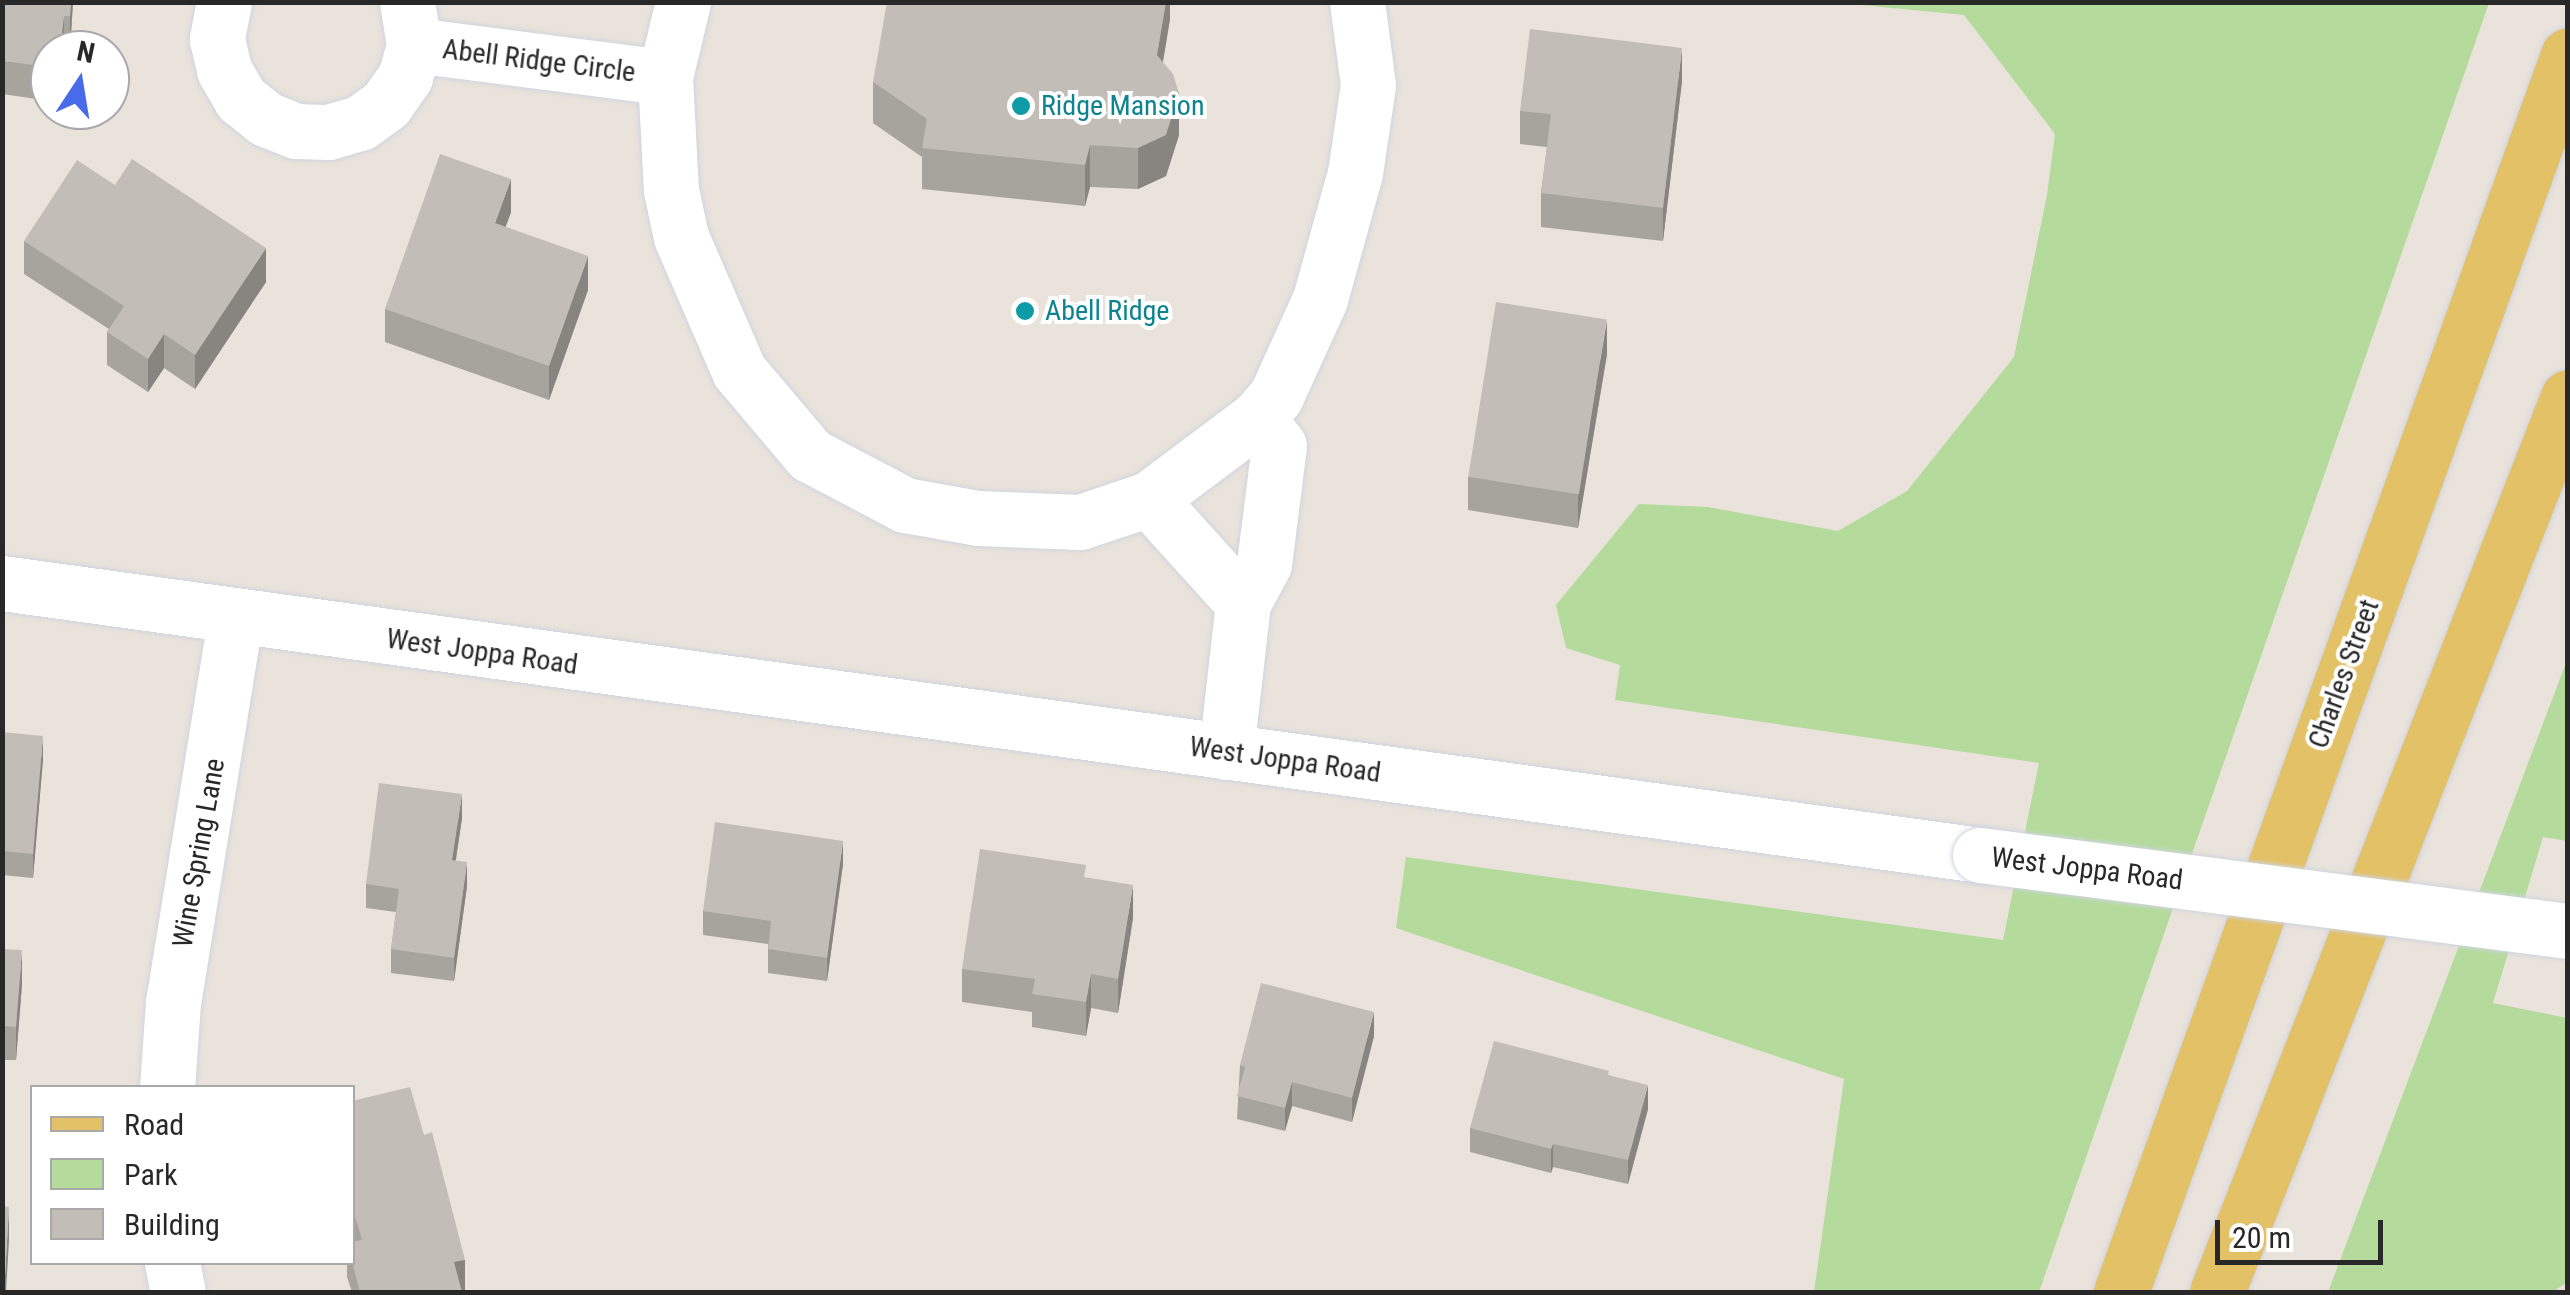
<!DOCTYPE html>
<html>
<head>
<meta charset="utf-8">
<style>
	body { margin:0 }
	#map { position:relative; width:2570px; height:1295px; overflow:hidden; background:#e9e3db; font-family:"Roboto Condensed",sans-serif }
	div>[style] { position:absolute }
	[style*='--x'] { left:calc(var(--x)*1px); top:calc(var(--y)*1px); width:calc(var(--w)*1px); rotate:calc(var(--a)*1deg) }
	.green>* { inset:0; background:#b4db9c }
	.roads { filter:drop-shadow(0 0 2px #d0d4e0) drop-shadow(0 0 2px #d0d4e0) }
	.minor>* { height:55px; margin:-27.5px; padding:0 27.5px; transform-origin:27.5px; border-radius:27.5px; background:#fff }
	.tertiary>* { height:55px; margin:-27.5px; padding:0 27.5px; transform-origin:27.5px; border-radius:27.5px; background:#fff }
	.primary>* { height:55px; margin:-27.5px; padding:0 27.5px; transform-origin:27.5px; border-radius:27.5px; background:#e3c166 }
	.bridges { filter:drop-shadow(0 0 2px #d0d4e0) drop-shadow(0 0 2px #d0d4e0) }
	.tertiary-bridge>* { height:55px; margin:-27.5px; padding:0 27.5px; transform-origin:27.5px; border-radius:27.5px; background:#fff }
	.wall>* { inset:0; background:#a7a39d }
	.shaded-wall>* { inset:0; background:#888480; transform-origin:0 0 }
	.building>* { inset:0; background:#c2bdb7; transform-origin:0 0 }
	.dots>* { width:28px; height:28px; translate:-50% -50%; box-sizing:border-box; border:5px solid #fff; border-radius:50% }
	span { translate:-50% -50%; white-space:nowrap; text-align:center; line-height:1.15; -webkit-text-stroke:8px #fff; paint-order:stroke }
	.street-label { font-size:28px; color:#282828 }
	.culture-label { font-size:28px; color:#0d838f }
	.left { translate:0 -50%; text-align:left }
	.frame { position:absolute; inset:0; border:5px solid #282828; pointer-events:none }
	.legend { position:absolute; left:30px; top:1085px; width:325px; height:180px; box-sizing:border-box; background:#fff; border:2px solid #a9a9a9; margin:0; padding:12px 18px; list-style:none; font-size:30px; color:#282828 }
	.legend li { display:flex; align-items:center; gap:20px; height:50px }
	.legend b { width:50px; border:2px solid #a9a9a9 }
	.north { position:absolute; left:30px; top:30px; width:100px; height:100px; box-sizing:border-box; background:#fff; border:2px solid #a9a9a9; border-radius:50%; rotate:12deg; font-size:28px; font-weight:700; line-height:40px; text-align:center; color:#282828 }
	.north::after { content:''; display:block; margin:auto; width:35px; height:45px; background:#486ce9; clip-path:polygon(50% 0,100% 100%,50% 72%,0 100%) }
	.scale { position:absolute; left:2215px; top:1220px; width:168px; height:45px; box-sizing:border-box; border:5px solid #282828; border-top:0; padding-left:12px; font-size:30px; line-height:35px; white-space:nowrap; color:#282828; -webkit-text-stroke:8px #fff; paint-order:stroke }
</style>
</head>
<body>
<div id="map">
	<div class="green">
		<i style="clip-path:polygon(1841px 3px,2489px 3px,2039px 1292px,1814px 1292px,1844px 1079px,1396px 928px,1406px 857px,2003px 940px,2039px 763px,1615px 700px,1620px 665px,1566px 648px,1556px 605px,1639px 504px,1708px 507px,1838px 531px,1907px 491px,2014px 357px,2047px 195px,2055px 134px,1964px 15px)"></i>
		<i style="clip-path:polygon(2567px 660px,2567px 841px,2543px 837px,2493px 1003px,2567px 1018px,2567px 1282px,2553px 1292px,2328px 1292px)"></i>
	</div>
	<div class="roads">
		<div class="minor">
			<i style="--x:224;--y:2;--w:38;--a:101"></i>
			<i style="--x:217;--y:39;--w:32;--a:77"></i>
			<i style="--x:224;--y:70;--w:34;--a:60"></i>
			<i style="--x:241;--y:99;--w:32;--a:39"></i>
			<i style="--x:266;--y:119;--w:32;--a:22"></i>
			<i style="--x:296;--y:131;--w:32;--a:2"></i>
			<i style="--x:328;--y:132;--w:33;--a:-16"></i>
			<i style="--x:360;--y:123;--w:32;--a:-36"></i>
			<i style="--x:386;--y:104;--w:33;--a:-55"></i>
			<i style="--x:405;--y:77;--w:33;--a:-74"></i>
			<i style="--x:414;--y:45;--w:44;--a:-99.2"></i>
			<i style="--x:683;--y:2;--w:77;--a:103.5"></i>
			<i style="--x:665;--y:77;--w:113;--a:87"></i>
			<i style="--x:671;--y:190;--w:48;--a:78"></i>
			<i style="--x:681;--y:237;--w:146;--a:66.6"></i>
			<i style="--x:739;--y:371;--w:110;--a:49.8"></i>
			<i style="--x:810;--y:455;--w:107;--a:27.8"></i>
			<i style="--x:905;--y:505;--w:74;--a:10.1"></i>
			<i style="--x:978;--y:518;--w:102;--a:2.2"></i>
			<i style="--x:1080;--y:522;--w:73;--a:-18.4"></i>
			<i style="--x:1149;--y:499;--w:135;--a:-36.9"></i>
			<i style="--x:1257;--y:418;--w:29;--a:-49"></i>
			<i style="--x:1276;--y:396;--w:107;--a:-65.6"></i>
			<i style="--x:1320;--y:299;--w:131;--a:-74.5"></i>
			<i style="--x:1355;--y:173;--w:89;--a:-81.6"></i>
			<i style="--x:1368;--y:85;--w:84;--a:-97.5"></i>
			<i style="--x:414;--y:45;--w:253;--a:7.3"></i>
			<i style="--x:1149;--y:499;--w:140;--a:47.9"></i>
			<i style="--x:1226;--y:752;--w:150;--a:-83.5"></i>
			<i style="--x:1243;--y:603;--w:44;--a:-61.7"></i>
			<i style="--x:1264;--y:564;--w:119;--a:-82.8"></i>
			<i style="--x:1279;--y:446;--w:36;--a:-128"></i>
			<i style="--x:167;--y:1088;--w:85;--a:-86"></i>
			<i style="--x:173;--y:1003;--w:389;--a:-80.8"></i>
			<i style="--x:172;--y:1262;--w:31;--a:79"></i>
		</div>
		<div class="tertiary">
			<i style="--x:2;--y:583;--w:1997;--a:7.83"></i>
		</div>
		<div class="primary">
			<i style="--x:2121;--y:1292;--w:1315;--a:-70.13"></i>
			<i style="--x:2217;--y:1292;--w:961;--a:-68.59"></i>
		</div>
	</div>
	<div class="bridges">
		<div class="tertiary-bridge">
			<i style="--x:1980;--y:855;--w:593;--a:7.36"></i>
		</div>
	</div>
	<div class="wall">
		<i style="clip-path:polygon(2px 2px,73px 2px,70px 50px,50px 50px,50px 101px,2px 94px)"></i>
		<i style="clip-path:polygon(1170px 2px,1170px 19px,1163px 62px,1179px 135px,1166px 176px,1138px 189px,1090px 187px,1085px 206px,922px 189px,922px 157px,873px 123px,873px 82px)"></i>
		<i style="clip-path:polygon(1682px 81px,1663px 241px,1541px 227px,1541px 193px,1547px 147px,1520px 144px,1520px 111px)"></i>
		<i style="clip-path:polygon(511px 212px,505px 227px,588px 290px,549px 400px,385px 342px,385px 309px)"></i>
		<i style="clip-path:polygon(24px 241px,266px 282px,195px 389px,164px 368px,148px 392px,107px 365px,107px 332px,109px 329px,24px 274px)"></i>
		<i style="clip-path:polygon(1607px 354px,1578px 528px,1468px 510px,1468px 477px)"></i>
		<i style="clip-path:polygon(2px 732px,43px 759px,33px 878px,2px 875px)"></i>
		<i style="clip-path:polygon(462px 818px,456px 860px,467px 886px,454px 981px,391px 973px,391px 949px,396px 912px,366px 908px,366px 884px)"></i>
		<i style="clip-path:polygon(843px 864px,827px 981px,768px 973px,768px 944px,703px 935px,703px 911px)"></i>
		<i style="clip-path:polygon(1086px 878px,1133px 918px,1118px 1013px,1091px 1008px,1086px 1036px,1032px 1027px,1032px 1012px,962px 1002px,962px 969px)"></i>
		<i style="clip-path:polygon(2px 949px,22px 984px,16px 1060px,2px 1060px)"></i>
		<i style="clip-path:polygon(1374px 1036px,1352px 1122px,1292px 1106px,1285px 1131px,1237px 1119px,1240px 1065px)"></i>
		<i style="clip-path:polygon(1609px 1075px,1648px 1109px,1628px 1184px,1553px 1167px,1551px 1173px,1470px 1152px,1470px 1128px)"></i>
		<i style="clip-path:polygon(352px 1101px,465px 1292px,352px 1292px,347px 1277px,347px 1262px,352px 1262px,353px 1242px)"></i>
	</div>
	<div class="shaded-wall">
		<i style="clip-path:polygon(71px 2px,73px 2px,70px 50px,70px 16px)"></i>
		<i style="clip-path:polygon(1166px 2px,1170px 2px,1170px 19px,1157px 96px,1157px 55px)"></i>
		<i style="clip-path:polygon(64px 16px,64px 50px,60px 50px)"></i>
		<i style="clip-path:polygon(1682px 48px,1682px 81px,1663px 241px,1663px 208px)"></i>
		<i style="clip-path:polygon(1179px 93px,1179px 135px,1166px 176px,1138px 189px,1138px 148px)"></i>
		<i style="clip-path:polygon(1090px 145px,1090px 187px,1085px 206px,1085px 165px)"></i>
		<i style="clip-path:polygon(511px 179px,511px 212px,495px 257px,495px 223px)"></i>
		<i style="clip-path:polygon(266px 248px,266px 282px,195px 389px,195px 355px)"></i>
		<i style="clip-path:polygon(588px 256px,588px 290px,549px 400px,549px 366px)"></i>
		<i style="clip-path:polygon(1607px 320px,1607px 354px,1578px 528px,1578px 494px)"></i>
		<i style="clip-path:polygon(164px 334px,164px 368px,148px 392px,148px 359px)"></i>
		<i style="clip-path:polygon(43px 736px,43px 759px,33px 878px,33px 854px)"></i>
		<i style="clip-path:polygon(462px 794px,462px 818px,452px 884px,452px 860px)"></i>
		<i style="clip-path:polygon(843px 841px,843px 864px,827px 981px,827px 958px)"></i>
		<i style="clip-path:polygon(467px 862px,467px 886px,454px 981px,454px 958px)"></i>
		<i style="clip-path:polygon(1133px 885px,1133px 918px,1118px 1013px,1118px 979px)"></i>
		<i style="clip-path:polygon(22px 950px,22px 984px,16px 1060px,16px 1027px)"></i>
		<i style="clip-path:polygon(1091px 974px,1091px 1008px,1086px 1036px,1086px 1002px)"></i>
		<i style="clip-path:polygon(1374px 1012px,1374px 1036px,1352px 1122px,1352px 1098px)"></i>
		<i style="clip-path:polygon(1292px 1082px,1292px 1106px,1285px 1131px,1285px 1108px)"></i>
		<i style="clip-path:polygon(1648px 1085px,1648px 1109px,1628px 1184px,1628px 1160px)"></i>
		<i style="clip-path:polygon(1553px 1144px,1553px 1167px,1551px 1173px,1551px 1149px)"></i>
		<i style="clip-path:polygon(9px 1207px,9px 1240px,6px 1292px,4px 1292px)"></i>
		<i style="left:465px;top:1260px;width:32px;height:11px;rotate:90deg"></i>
	</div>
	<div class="building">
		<i style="clip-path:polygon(2px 2px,71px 2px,70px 16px,64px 16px,60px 50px,50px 50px,50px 67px,2px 61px)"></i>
		<i style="clip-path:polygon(887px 2px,1166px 2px,1157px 55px,1173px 74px,1179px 93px,1166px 135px,1138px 148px,1090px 145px,1085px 165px,922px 148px,927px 119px,873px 82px)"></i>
		<i style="clip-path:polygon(1530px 29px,1682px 48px,1663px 208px,1541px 193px,1551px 114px,1520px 111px)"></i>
		<i style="clip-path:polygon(440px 154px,511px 179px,495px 223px,588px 256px,549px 366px,385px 309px)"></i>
		<i style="clip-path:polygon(132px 159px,266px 248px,195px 355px,164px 334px,148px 359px,107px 332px,124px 306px,24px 241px,77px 160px,115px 185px)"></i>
		<i style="left:1496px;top:302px;width:112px;height:177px;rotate:9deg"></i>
		<i style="clip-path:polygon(2px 732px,43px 736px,33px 854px,2px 851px)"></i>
		<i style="clip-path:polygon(379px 783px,462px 794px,452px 860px,467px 862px,454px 958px,391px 949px,399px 889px,366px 884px)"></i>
		<i style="clip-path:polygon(715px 822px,843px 841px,827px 958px,768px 949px,771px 921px,703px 911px)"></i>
		<i style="clip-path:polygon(980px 849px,1086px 865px,1084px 877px,1133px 885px,1118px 979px,1091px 974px,1086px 1002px,1032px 994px,1035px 979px,962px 969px)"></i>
		<i style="clip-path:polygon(2px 949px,22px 950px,16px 1027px,2px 1026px)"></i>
		<i style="clip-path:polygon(1261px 983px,1374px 1012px,1352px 1098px,1292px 1082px,1285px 1108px,1237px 1096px,1245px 1067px,1240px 1065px)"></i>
		<i style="clip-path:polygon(1494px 1041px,1609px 1071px,1608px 1075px,1648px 1085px,1628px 1160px,1553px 1144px,1551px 1149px,1470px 1128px)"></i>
		<i style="clip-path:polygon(410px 1087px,424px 1135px,432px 1132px,465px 1260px,454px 1262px,462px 1292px,360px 1292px,352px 1262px,352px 1242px,362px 1240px,352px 1206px,352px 1101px)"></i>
		<i style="clip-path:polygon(2px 1206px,9px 1207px,4px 1292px,2px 1292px)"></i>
	</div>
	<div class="dots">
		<i style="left:1021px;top:106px;background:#0f9aa8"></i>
		<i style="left:1025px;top:311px;background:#0f9aa8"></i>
	</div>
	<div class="street-label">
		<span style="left:539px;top:61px;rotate:7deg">Abell Ridge Circle</span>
		<span style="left:482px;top:652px;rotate:8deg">West Joppa Road</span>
		<span style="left:2344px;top:674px;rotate:-70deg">Charles Street</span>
		<span style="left:1285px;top:760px;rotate:8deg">West Joppa Road</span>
		<span style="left:199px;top:853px;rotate:-80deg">Wine Spring Lane</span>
		<span style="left:2087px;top:869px;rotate:7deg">West Joppa Road</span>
	</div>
	<div class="culture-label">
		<span class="left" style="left:1041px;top:106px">Ridge Mansion</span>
		<span class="left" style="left:1045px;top:311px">Abell Ridge</span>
	</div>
	<div class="frame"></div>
	<ul class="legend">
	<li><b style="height:12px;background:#e3c166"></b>Road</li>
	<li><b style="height:28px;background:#b4db9c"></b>Park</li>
	<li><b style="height:28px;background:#c2bdb7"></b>Building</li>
	</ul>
	<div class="north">N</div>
	<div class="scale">20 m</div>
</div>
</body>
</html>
